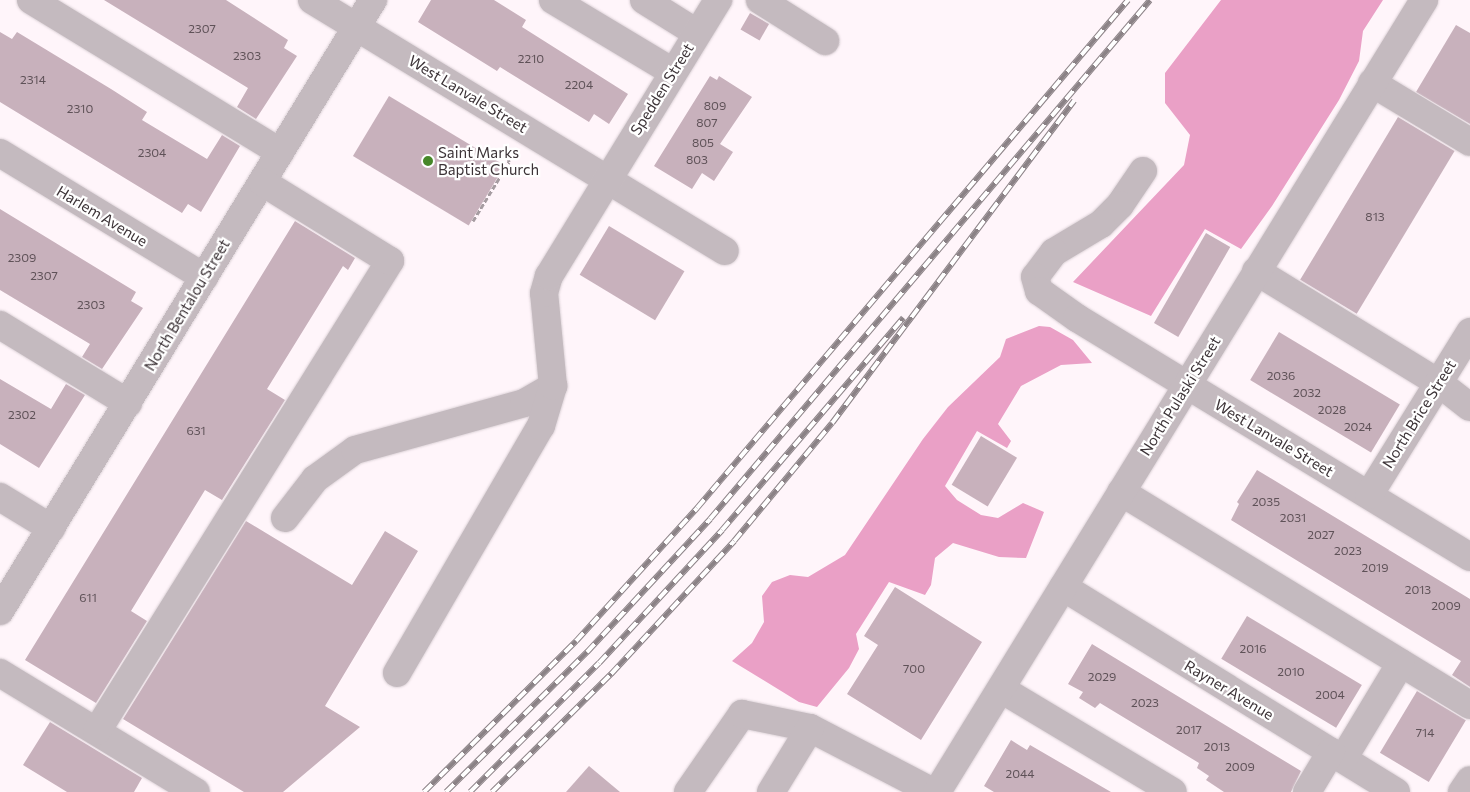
<!DOCTYPE html>
<html>
<head>
<meta charset="utf-8">
<style>
	body { margin:0 }
	#map { position:relative; width:1470px; height:792px; overflow:hidden; background:#fff5fa; font-family:Commissioner,sans-serif }
	div>[style] { position:absolute }
	[style*='--x'] { left:calc(var(--x)*1px); top:calc(var(--y)*1px); width:calc(var(--w)*1px); rotate:calc(var(--a)*1deg) }
	.forest>* { inset:0; background:#eaa0c6 }
	.building>* { inset:0; background:#c8b1bc; transform-origin:0 0 }
	.path>* { height:3px; margin-top:-1.5px; transform-origin:0; background:repeating-linear-gradient(90deg,#a69ca1 0 5px,transparent 0 7.5px) }
	.roads { filter:drop-shadow(0 0 1px #dcd2d7) drop-shadow(0 0 1px #dcd2d7) }
	.minor>* { height:28px; margin:-14px; padding:0 14px; transform-origin:14px; border-radius:14px; background:#c4babf }
	.rail>* { height:5.5px; margin-top:-2.75px; transform-origin:0; background:repeating-linear-gradient(90deg,#fff 0 11px,#8b8286 0 22px); box-sizing:border-box; border-block:1px solid #8b8286 }
	.dots>* { width:14px; height:14px; translate:-50% -50%; box-sizing:border-box; border:2px solid #fff; border-radius:50% }
	span { translate:-50% -50%; white-space:nowrap; text-align:center; line-height:1.15; -webkit-text-stroke:4.5px #fff; paint-order:stroke }
	.number-label { font-size:12px; color:#5f5258 }
	.number-label span { -webkit-text-stroke-width:0 }
	.street-label { font-size:15px; color:#3c3337 }
	.poi-label { font-size:15px; color:#3c3337 }
	.left { translate:0 -50%; text-align:left }
</style>
</head>
<body>
<div id="map">
	<div class="forest">
		<i style="clip-path:polygon(1221px 0,1383px 0,1363px 31px,1359px 61px,1339px 100px,1272px 206px,1241px 249px,1205px 229px,1151px 316px,1073px 282px,1184px 165px,1190px 135px,1165px 103px,1165px 73px)"></i>
		<i style="clip-path:polygon(1039px 326px,1050px 327px,1073px 340px,1092px 363px,1061px 365px,1021px 386px,998px 424px,1011px 441px,1007px 448px,977px 431px,945px 486px,957px 500px,981px 515px,998px 518px,1023px 503px,1044px 512px,1026px 558px,999px 557px,953px 543px,935px 558px,931px 585px,925px 595px,889px 582px,856px 634px,859px 649px,849px 668px,817px 707px,799px 702px,732px 661px,752px 643px,764px 622px,762px 596px,772px 582px,790px 575px,808px 577px,845px 555px,923px 439px,948px 407px,1000px 357px,1006px 339px)"></i>
	</div>
	<div class="building">
		<i style="clip-path:polygon(104px 0,226px 0,288px 40px,284px 48px,297px 56px,256px 119px,237px 107px,248px 88px)"></i>
		<i style="clip-path:polygon(431px 0,494px 0,526px 20px,522px 27px,628px 94px,609px 124px,594px 114px,589px 122px,500px 67px,497px 71px,418px 22px)"></i>
		<i style="left:750px;top:13px;width:22px;height:19px;rotate:30deg"></i>
		<i style="clip-path:polygon(1456px 25px,1470px 33px,1470px 124px,1416px 92px)"></i>
		<i style="clip-path:polygon(0 32px,12px 39px,17px 32px,111px 89px,147px 112px,142px 120px,207px 159px,222px 135px,240px 146px,201px 212px,188px 204px,182px 213px,0 102px)"></i>
		<i style="clip-path:polygon(710px 76px,717px 80px,719px 76px,752px 97px,720px 144px,733px 152px,714px 181px,702px 173px,692px 189px,654px 166px)"></i>
		<i style="left:389px;top:96px;width:135px;height:70px;rotate:31deg"></i>
		<i style="left:1398px;top:117px;width:66px;height:190px;rotate:31deg"></i>
		<i style="clip-path:polygon(0 209px,136px 292px,131px 301px,143px 308px,102px 369px,82px 357px,90px 344px,0 290px)"></i>
		<i style="clip-path:polygon(295px 221px,355px 258px,348px 270px,343px 266px,267px 389px,285px 400px,222px 500px,205px 490px,131px 611px,147px 621px,96px 703px,25px 660px)"></i>
		<i style="left:609px;top:226px;width:88px;height:57px;rotate:31deg"></i>
		<i style="left:1206px;top:233px;width:28px;height:104px;rotate:30deg"></i>
		<i style="left:1279px;top:332px;width:141px;height:56px;rotate:31deg"></i>
		<i style="clip-path:polygon(0 379px,51px 409px,66px 384px,85px 395px,39px 468px,0 444px)"></i>
		<i style="left:981px;top:436px;width:42px;height:57px;rotate:31deg"></i>
		<i style="clip-path:polygon(1257px 470px,1470px 599px,1470px 687px,1452px 675px,1461px 661px,1231px 520px,1239px 504px,1237px 502px)"></i>
		<i style="clip-path:polygon(246px 521px,352px 585px,385px 531px,418px 551px,325px 706px,360px 727px,283px 792px,244px 792px,123px 719px)"></i>
		<i style="clip-path:polygon(895px 587px,982px 642px,921px 740px,847px 694px,878px 645px,864px 636px)"></i>
		<i style="left:1247px;top:616px;width:134px;height:50px;rotate:31deg"></i>
		<i style="clip-path:polygon(1092px 644px,1301px 771px,1291px 792px,1224px 792px,1206px 780px,1209px 776px,1197px 768px,1199px 763px,1100px 703px,1095px 708px,1079px 698px,1083px 692px,1068px 684px)"></i>
		<i style="left:1417px;top:691px;width:57px;height:72px;rotate:31deg"></i>
		<i style="clip-path:polygon(50px 722px,142px 778px,134px 792px,67px 792px,23px 765px)"></i>
		<i style="clip-path:polygon(1011px 740px,1027px 750px,1030px 745px,1111px 792px,994px 792px,984px 786px)"></i>
		<i style="clip-path:polygon(589px 766px,620px 792px,566px 792px)"></i>
	</div>
	<div class="path">
		<i style="--x:473;--y:221;--w:69;--a:-58.6"></i>
		<i style="--x:509;--y:162;--w:11;--a:-100"></i>
	</div>
	<div class="roads">
		<div class="minor">
			<i style="--x:31;--y:0;--w:292;--a:31.4"></i>
			<i style="--x:312;--y:0;--w:483;--a:31.3"></i>
			<i style="--x:553;--y:0;--w:140;--a:31"></i>
			<i style="--x:644;--y:0;--w:62;--a:31.9"></i>
			<i style="--x:760;--y:0;--w:77;--a:32.2"></i>
			<i style="--x:1372;--y:83;--w:114;--a:31"></i>
			<i style="--x:0;--y:153;--w:239;--a:31.3"></i>
			<i style="--x:1143;--y:171;--w:41;--a:124.1"></i>
			<i style="--x:1120;--y:205;--w:27;--a:135"></i>
			<i style="--x:1101;--y:224;--w:55;--a:149.2"></i>
			<i style="--x:1054;--y:252;--w:31;--a:127"></i>
			<i style="--x:1035;--y:277;--w:15;--a:74"></i>
			<i style="--x:1039;--y:291;--w:47;--a:35.4"></i>
			<i style="--x:1077;--y:318;--w:460;--a:31.3"></i>
			<i style="--x:1256;--y:271;--w:215;--a:31.5"></i>
			<i style="--x:1439;--y:383;--w:39;--a:38"></i>
			<i style="--x:0;--y:325;--w:150;--a:31.4"></i>
			<i style="--x:1121;--y:492;--w:409;--a:31.4"></i>
			<i style="--x:1369;--y:495;--w:192;--a:-58.2"></i>
			<i style="--x:0;--y:497;--w:60;--a:31.3"></i>
			<i style="--x:285;--y:518;--w:49;--a:-52.4"></i>
			<i style="--x:315;--y:479;--w:49;--a:-35.9"></i>
			<i style="--x:355;--y:450;--w:175;--a:-15.5"></i>
			<i style="--x:524;--y:403;--w:34;--a:-30"></i>
			<i style="--x:1063;--y:587;--w:391;--a:31.6"></i>
			<i style="--x:0;--y:611;--w:716;--a:-58.6"></i>
			<i style="--x:0;--y:673;--w:229;--a:31.3"></i>
			<i style="--x:397;--y:673;--w:286;--a:-59.8"></i>
			<i style="--x:541;--y:426;--w:42;--a:-73.3"></i>
			<i style="--x:553;--y:386;--w:93;--a:-95.5"></i>
			<i style="--x:544;--y:293;--w:18;--a:-74"></i>
			<i style="--x:549;--y:276;--w:324;--a:-58.5"></i>
			<i style="--x:1001;--y:689;--w:200;--a:30.9"></i>
			<i style="--x:97;--y:731;--w:554;--a:-58.06"></i>
			<i style="--x:390;--y:261;--w:150;--a:-148.3"></i>
			<i style="--x:1343;--y:759;--w:112;--a:-58.9"></i>
			<i style="--x:688;--y:792;--w:95;--a:-55.3"></i>
			<i style="--x:742;--y:714;--w:69;--a:11.6"></i>
			<i style="--x:810;--y:728;--w:139;--a:27.5"></i>
			<i style="--x:771;--y:792;--w:75;--a:-58.6"></i>
			<i style="--x:937;--y:792;--w:930;--a:-58.41"></i>
			<i style="--x:1307;--y:792;--w:47;--a:-59"></i>
			<i style="--x:1462;--y:792;--w:14;--a:-56"></i>
		</div>
	</div>
	<div class="rail">
		<i style="--x:424;--y:792;--w:214;--a:-44.8"></i>
		<i style="--x:576;--y:641;--w:180;--a:-47.7"></i>
		<i style="--x:697;--y:508;--w:666;--a:-49.69"></i>
		<i style="--x:446;--y:792;--w:199;--a:-44.8"></i>
		<i style="--x:587;--y:652;--w:181;--a:-47.2"></i>
		<i style="--x:710;--y:519;--w:680;--a:-49.71"></i>
		<i style="--x:470;--y:792;--w:182;--a:-45"></i>
		<i style="--x:599;--y:663;--w:181;--a:-47.2"></i>
		<i style="--x:722;--y:530;--w:279;--a:-49.5"></i>
		<i style="--x:492;--y:792;--w:168;--a:-44.8"></i>
		<i style="--x:611;--y:674;--w:181;--a:-47.2"></i>
		<i style="--x:734;--y:541;--w:153;--a:-50.3"></i>
		<i style="--x:832;--y:423;--w:403;--a:-53.1"></i>
	</div>
	<div class="dots">
		<i style="left:428px;top:161px;background:#468729"></i>
	</div>
	<div class="number-label">
		<span style="left:202px;top:29px">2307</span>
		<span style="left:247px;top:56px">2303</span>
		<span style="left:531px;top:59px">2210</span>
		<span style="left:33px;top:80px">2314</span>
		<span style="left:579px;top:85px">2204</span>
		<span style="left:715px;top:106px">809</span>
		<span style="left:80px;top:109px">2310</span>
		<span style="left:707px;top:123px">807</span>
		<span style="left:703px;top:143px">805</span>
		<span style="left:152px;top:153px">2304</span>
		<span style="left:697px;top:160px">803</span>
		<span style="left:1375px;top:217px">813</span>
		<span style="left:22px;top:258px">2309</span>
		<span style="left:44px;top:276px">2307</span>
		<span style="left:91px;top:305px">2303</span>
		<span style="left:1281px;top:376px">2036</span>
		<span style="left:1307px;top:393px">2032</span>
		<span style="left:1332px;top:410px">2028</span>
		<span style="left:22px;top:415px">2302</span>
		<span style="left:1358px;top:427px">2024</span>
		<span style="left:196px;top:431px">631</span>
		<span style="left:1266px;top:502px">2035</span>
		<span style="left:1293px;top:518px">2031</span>
		<span style="left:1321px;top:535px">2027</span>
		<span style="left:1348px;top:551px">2023</span>
		<span style="left:1375px;top:568px">2019</span>
		<span style="left:1418px;top:590px">2013</span>
		<span style="left:88px;top:598px">611</span>
		<span style="left:1446px;top:606px">2009</span>
		<span style="left:1253px;top:649px">2016</span>
		<span style="left:914px;top:669px">700</span>
		<span style="left:1291px;top:672px">2010</span>
		<span style="left:1102px;top:677px">2029</span>
		<span style="left:1330px;top:695px">2004</span>
		<span style="left:1145px;top:703px">2023</span>
		<span style="left:1189px;top:730px">2017</span>
		<span style="left:1425px;top:733px">714</span>
		<span style="left:1217px;top:747px">2013</span>
		<span style="left:1240px;top:767px">2009</span>
		<span style="left:1020px;top:774px">2044</span>
	</div>
	<div class="street-label">
		<span style="left:662px;top:89px;rotate:-58deg">Spedden Street</span>
		<span style="left:468px;top:94px;rotate:31deg">West Lanvale Street</span>
		<span style="left:102px;top:216px;rotate:31deg">Harlem Avenue</span>
		<span style="left:187px;top:305px;rotate:-59deg">North Bentalou Street</span>
		<span style="left:1180px;top:396px;rotate:-58deg">North Pulaski Street</span>
		<span style="left:1419px;top:414px;rotate:-58deg">North Brice Street</span>
		<span style="left:1274px;top:438px;rotate:31deg">West Lanvale Street</span>
		<span style="left:1229px;top:690px;rotate:31deg">Rayner Avenue</span>
	</div>
	<div class="poi-label">
		<span class="left" style="left:438px;top:161px">Saint Marks<br>Baptist Church</span>
	</div>
</div>
</body>
</html>
